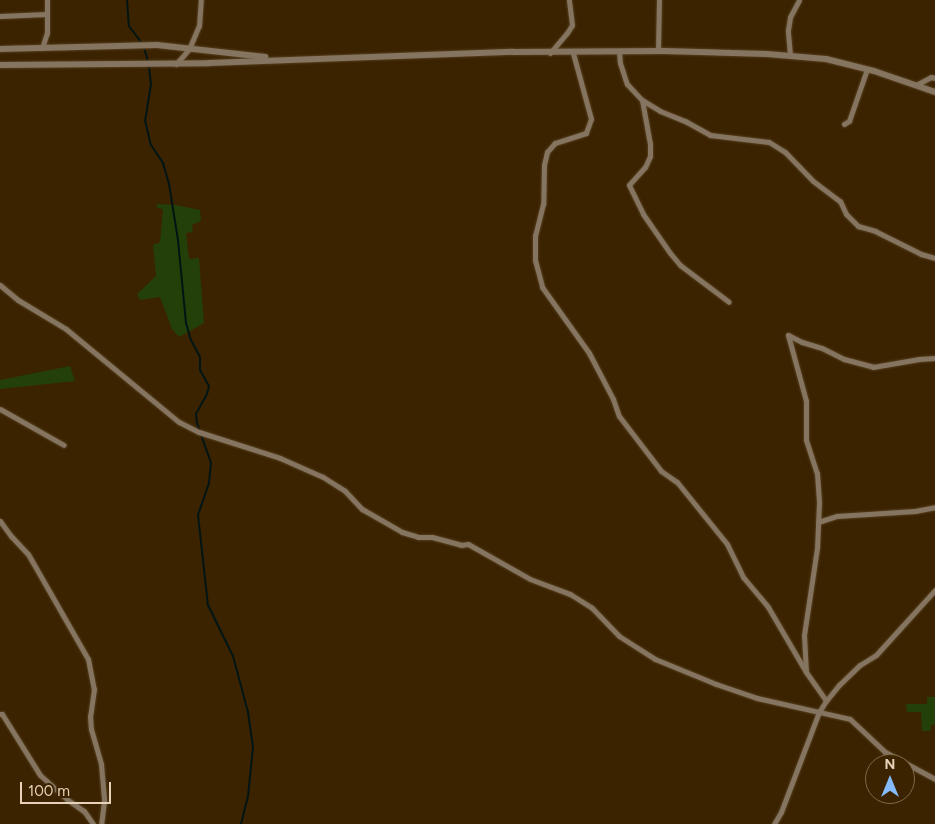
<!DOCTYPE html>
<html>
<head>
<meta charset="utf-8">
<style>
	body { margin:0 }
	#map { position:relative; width:935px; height:824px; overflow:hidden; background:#3b2300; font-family:Figtree,sans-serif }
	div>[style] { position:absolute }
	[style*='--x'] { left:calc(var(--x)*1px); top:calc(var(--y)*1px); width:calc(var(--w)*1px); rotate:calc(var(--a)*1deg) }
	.green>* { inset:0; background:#244009 }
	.stream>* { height:2px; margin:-1px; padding:0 1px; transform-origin:1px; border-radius:1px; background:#021515 }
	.roads { filter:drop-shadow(0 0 1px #563f1e) drop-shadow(0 0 1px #563f1e) }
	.minor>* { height:5px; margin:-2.5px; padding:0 2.5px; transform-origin:2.5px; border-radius:2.5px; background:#847460 }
	.tertiary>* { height:6px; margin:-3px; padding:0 3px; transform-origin:3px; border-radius:3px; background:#847460 }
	span { translate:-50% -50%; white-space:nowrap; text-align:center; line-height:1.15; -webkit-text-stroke:4.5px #3b2300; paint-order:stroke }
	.north { position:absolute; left:865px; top:754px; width:50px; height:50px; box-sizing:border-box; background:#3b2300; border:1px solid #7f694a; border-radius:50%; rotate:0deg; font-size:14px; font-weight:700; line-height:20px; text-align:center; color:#e5d2b9 }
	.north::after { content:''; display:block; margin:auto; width:18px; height:22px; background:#85bbfb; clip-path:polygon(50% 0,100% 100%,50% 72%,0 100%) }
	.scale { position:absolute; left:20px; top:782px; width:91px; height:22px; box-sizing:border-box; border:2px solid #e5d2b9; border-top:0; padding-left:6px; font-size:15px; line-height:18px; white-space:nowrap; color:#e5d2b9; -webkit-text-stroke:4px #3b2300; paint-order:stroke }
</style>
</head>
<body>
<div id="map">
	<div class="green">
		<i style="clip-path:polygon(157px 204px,176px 205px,200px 210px,201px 221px,192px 225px,193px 232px,186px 233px,189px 259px,199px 258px,204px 323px,179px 337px,172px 329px,160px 297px,140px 300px,137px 294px,156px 276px,153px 245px,160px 242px,163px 209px,157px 208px)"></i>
		<i style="clip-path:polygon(70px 366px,75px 381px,0 389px,0 380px)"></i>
		<i style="clip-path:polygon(927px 697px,935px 697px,935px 724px,931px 725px,930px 731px,922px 731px,921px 712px,907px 712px,906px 704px,927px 704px)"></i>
	</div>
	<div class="stream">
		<i style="--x:127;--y:0;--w:26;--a:86"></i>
		<i style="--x:129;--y:26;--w:21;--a:53"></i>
		<i style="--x:144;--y:47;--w:16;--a:75"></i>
		<i style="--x:149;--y:66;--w:18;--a:84"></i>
		<i style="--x:151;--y:84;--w:36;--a:99"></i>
		<i style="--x:145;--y:120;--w:26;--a:77"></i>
		<i style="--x:151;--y:145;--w:22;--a:56"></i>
		<i style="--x:163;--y:163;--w:22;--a:74"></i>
		<i style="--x:169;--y:184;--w:57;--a:80.9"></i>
		<i style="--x:178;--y:240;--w:83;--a:84.5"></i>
		<i style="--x:186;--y:323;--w:18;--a:74"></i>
		<i style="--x:191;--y:340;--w:19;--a:62"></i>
		<i style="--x:200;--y:357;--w:13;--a:90"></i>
		<i style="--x:200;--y:370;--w:18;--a:61"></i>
		<i style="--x:209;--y:386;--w:8;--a:104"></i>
		<i style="--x:207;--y:394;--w:23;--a:119"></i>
		<i style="--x:196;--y:414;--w:9;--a:84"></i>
		<i style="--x:197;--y:423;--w:42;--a:70.7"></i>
		<i style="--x:211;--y:463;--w:20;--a:96"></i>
		<i style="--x:209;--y:483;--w:34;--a:109"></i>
		<i style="--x:198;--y:515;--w:91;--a:83.7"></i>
		<i style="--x:208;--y:605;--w:57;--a:63.9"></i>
		<i style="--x:233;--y:656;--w:58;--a:75"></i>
		<i style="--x:248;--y:712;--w:35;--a:82"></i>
		<i style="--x:253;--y:747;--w:49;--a:95.8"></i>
		<i style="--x:248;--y:796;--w:29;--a:104"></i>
	</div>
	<div class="roads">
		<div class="minor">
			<i style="--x:0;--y:16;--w:47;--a:-2.4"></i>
			<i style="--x:42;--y:48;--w:16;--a:-72"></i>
			<i style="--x:47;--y:33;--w:33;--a:-90"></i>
			<i style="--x:658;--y:51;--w:51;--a:-88.9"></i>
			<i style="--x:619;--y:52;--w:11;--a:85"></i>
			<i style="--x:620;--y:63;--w:22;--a:72"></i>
			<i style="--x:627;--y:84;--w:22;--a:47"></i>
			<i style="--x:642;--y:100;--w:21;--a:31"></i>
			<i style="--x:660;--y:111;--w:27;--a:22"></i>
			<i style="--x:685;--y:121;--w:29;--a:29"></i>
			<i style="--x:710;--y:135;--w:59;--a:6.8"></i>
			<i style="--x:769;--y:142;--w:19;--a:32"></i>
			<i style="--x:785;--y:152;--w:40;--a:46"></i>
			<i style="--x:813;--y:181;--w:34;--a:37"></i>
			<i style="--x:840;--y:201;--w:14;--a:65"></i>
			<i style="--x:846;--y:214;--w:17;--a:45"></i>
			<i style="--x:858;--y:226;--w:18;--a:16"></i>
			<i style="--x:875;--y:231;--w:51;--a:26.6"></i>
			<i style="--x:921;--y:254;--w:15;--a:16"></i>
			<i style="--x:550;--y:53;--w:26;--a:-50"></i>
			<i style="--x:567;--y:33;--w:9;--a:-58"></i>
			<i style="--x:572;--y:25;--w:25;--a:-97"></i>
			<i style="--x:573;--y:53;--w:68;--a:74.7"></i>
			<i style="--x:591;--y:119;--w:15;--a:110"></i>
			<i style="--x:586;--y:133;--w:33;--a:162"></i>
			<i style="--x:555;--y:143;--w:12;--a:132"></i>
			<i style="--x:547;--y:152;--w:13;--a:103"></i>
			<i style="--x:544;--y:165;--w:39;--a:91"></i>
			<i style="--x:543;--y:204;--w:32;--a:104"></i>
			<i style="--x:535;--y:235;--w:25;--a:90"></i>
			<i style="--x:535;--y:260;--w:28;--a:75"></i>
			<i style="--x:542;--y:287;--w:81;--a:54.5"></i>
			<i style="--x:589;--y:353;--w:52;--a:62.4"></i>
			<i style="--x:613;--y:399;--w:18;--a:71"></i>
			<i style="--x:619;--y:416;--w:69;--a:52.6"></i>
			<i style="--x:661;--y:471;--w:19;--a:35"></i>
			<i style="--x:677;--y:482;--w:80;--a:51.1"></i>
			<i style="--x:727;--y:544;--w:37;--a:64"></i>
			<i style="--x:743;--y:577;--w:39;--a:50"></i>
			<i style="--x:768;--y:607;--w:75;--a:59.7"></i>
			<i style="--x:790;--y:55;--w:25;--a:-95"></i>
			<i style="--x:788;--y:30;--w:13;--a:-81"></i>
			<i style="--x:790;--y:17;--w:19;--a:-62"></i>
			<i style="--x:176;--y:64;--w:20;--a:-49"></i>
			<i style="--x:189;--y:49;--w:25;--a:-67"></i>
			<i style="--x:199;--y:26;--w:26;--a:-86"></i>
			<i style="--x:916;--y:85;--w:17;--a:-28"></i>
			<i style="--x:931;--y:77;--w:4;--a:14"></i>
			<i style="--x:642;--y:100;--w:45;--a:79.7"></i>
			<i style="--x:650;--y:144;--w:12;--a:90"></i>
			<i style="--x:650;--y:156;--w:12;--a:114"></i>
			<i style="--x:645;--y:167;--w:24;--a:132"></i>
			<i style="--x:629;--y:185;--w:32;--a:64"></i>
			<i style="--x:643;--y:214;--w:47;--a:55.3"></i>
			<i style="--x:670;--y:253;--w:16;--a:50"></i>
			<i style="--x:680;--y:265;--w:61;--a:37.1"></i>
			<i style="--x:844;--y:124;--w:6;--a:-31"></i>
			<i style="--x:849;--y:121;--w:55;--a:-70.9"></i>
			<i style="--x:0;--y:285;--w:23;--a:40"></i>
			<i style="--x:18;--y:300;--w:56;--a:31.1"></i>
			<i style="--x:66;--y:329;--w:146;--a:39.5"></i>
			<i style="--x:179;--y:422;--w:22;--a:27"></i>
			<i style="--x:199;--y:432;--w:85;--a:17.8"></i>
			<i style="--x:280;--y:458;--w:47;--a:23.8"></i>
			<i style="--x:323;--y:477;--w:26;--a:32"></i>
			<i style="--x:345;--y:491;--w:25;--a:47"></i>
			<i style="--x:362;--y:509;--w:46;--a:29.9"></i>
			<i style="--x:402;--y:532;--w:17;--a:17"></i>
			<i style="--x:418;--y:537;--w:14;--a:0"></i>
			<i style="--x:432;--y:537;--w:30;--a:15"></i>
			<i style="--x:461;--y:545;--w:7;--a:-8"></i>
			<i style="--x:468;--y:544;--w:71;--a:29.4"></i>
			<i style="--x:530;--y:579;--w:43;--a:20.6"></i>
			<i style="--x:570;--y:594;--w:26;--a:32"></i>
			<i style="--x:592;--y:608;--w:39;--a:46"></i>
			<i style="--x:619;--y:636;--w:43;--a:32.6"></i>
			<i style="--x:655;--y:659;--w:66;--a:22.3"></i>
			<i style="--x:716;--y:684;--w:43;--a:18.9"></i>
			<i style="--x:757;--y:698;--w:95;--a:12.7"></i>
			<i style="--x:850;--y:719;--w:48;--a:43.3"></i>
			<i style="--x:885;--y:752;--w:57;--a:28.4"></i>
			<i style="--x:788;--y:335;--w:68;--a:74.7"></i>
			<i style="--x:806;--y:401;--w:39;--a:90"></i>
			<i style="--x:806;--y:440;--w:35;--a:72"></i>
			<i style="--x:817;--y:473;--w:30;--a:86"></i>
			<i style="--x:819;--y:503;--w:45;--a:92.5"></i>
			<i style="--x:817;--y:548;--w:88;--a:98.5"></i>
			<i style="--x:804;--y:635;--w:37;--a:87"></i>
			<i style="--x:806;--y:672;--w:35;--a:55"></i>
			<i style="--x:788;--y:335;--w:16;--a:27"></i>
			<i style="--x:802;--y:342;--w:21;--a:17"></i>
			<i style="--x:822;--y:348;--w:25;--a:27"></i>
			<i style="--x:844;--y:359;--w:30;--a:15"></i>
			<i style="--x:873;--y:367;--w:47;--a:-9.9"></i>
			<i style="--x:919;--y:359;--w:16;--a:-4"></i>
			<i style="--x:0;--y:409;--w:73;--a:29.4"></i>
			<i style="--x:0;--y:521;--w:19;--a:54"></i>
			<i style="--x:11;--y:536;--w:25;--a:47"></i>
			<i style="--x:28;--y:554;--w:121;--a:60.3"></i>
			<i style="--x:88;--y:659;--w:31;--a:79"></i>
			<i style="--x:94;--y:689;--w:27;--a:98"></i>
			<i style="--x:90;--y:716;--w:13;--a:86"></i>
			<i style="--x:91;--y:729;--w:36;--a:74"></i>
			<i style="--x:101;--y:764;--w:37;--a:85"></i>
			<i style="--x:104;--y:801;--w:23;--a:97"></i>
			<i style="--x:818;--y:522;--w:20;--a:-18"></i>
			<i style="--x:837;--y:516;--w:78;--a:-3.7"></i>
			<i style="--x:915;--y:511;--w:20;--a:-11"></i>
			<i style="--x:0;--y:714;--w:2;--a:0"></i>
			<i style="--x:2;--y:714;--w:72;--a:58.1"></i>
			<i style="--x:40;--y:775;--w:38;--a:42"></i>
			<i style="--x:68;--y:800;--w:19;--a:35"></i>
			<i style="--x:84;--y:811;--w:16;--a:55"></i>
			<i style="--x:774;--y:824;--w:14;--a:-60"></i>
			<i style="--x:781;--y:812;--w:107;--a:-69.2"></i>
			<i style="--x:819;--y:712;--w:13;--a:-58"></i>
			<i style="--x:826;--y:701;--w:21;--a:-51"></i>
			<i style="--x:839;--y:685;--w:29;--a:-44"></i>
			<i style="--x:860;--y:665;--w:19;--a:-32"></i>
			<i style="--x:876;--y:655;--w:88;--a:-47.8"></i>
		</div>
		<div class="tertiary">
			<i style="--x:0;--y:49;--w:157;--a:-1.5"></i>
			<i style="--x:157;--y:45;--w:109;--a:6.3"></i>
			<i style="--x:0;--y:65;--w:209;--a:-0.5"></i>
			<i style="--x:209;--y:63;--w:304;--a:-2.1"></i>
			<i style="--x:513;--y:52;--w:151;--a:-0.4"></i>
			<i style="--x:664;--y:51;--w:103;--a:1.7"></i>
			<i style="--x:767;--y:54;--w:59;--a:4.8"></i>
			<i style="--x:826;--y:59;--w:49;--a:14"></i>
			<i style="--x:874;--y:71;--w:65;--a:19"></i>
		</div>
	</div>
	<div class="north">N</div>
	<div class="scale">100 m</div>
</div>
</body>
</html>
